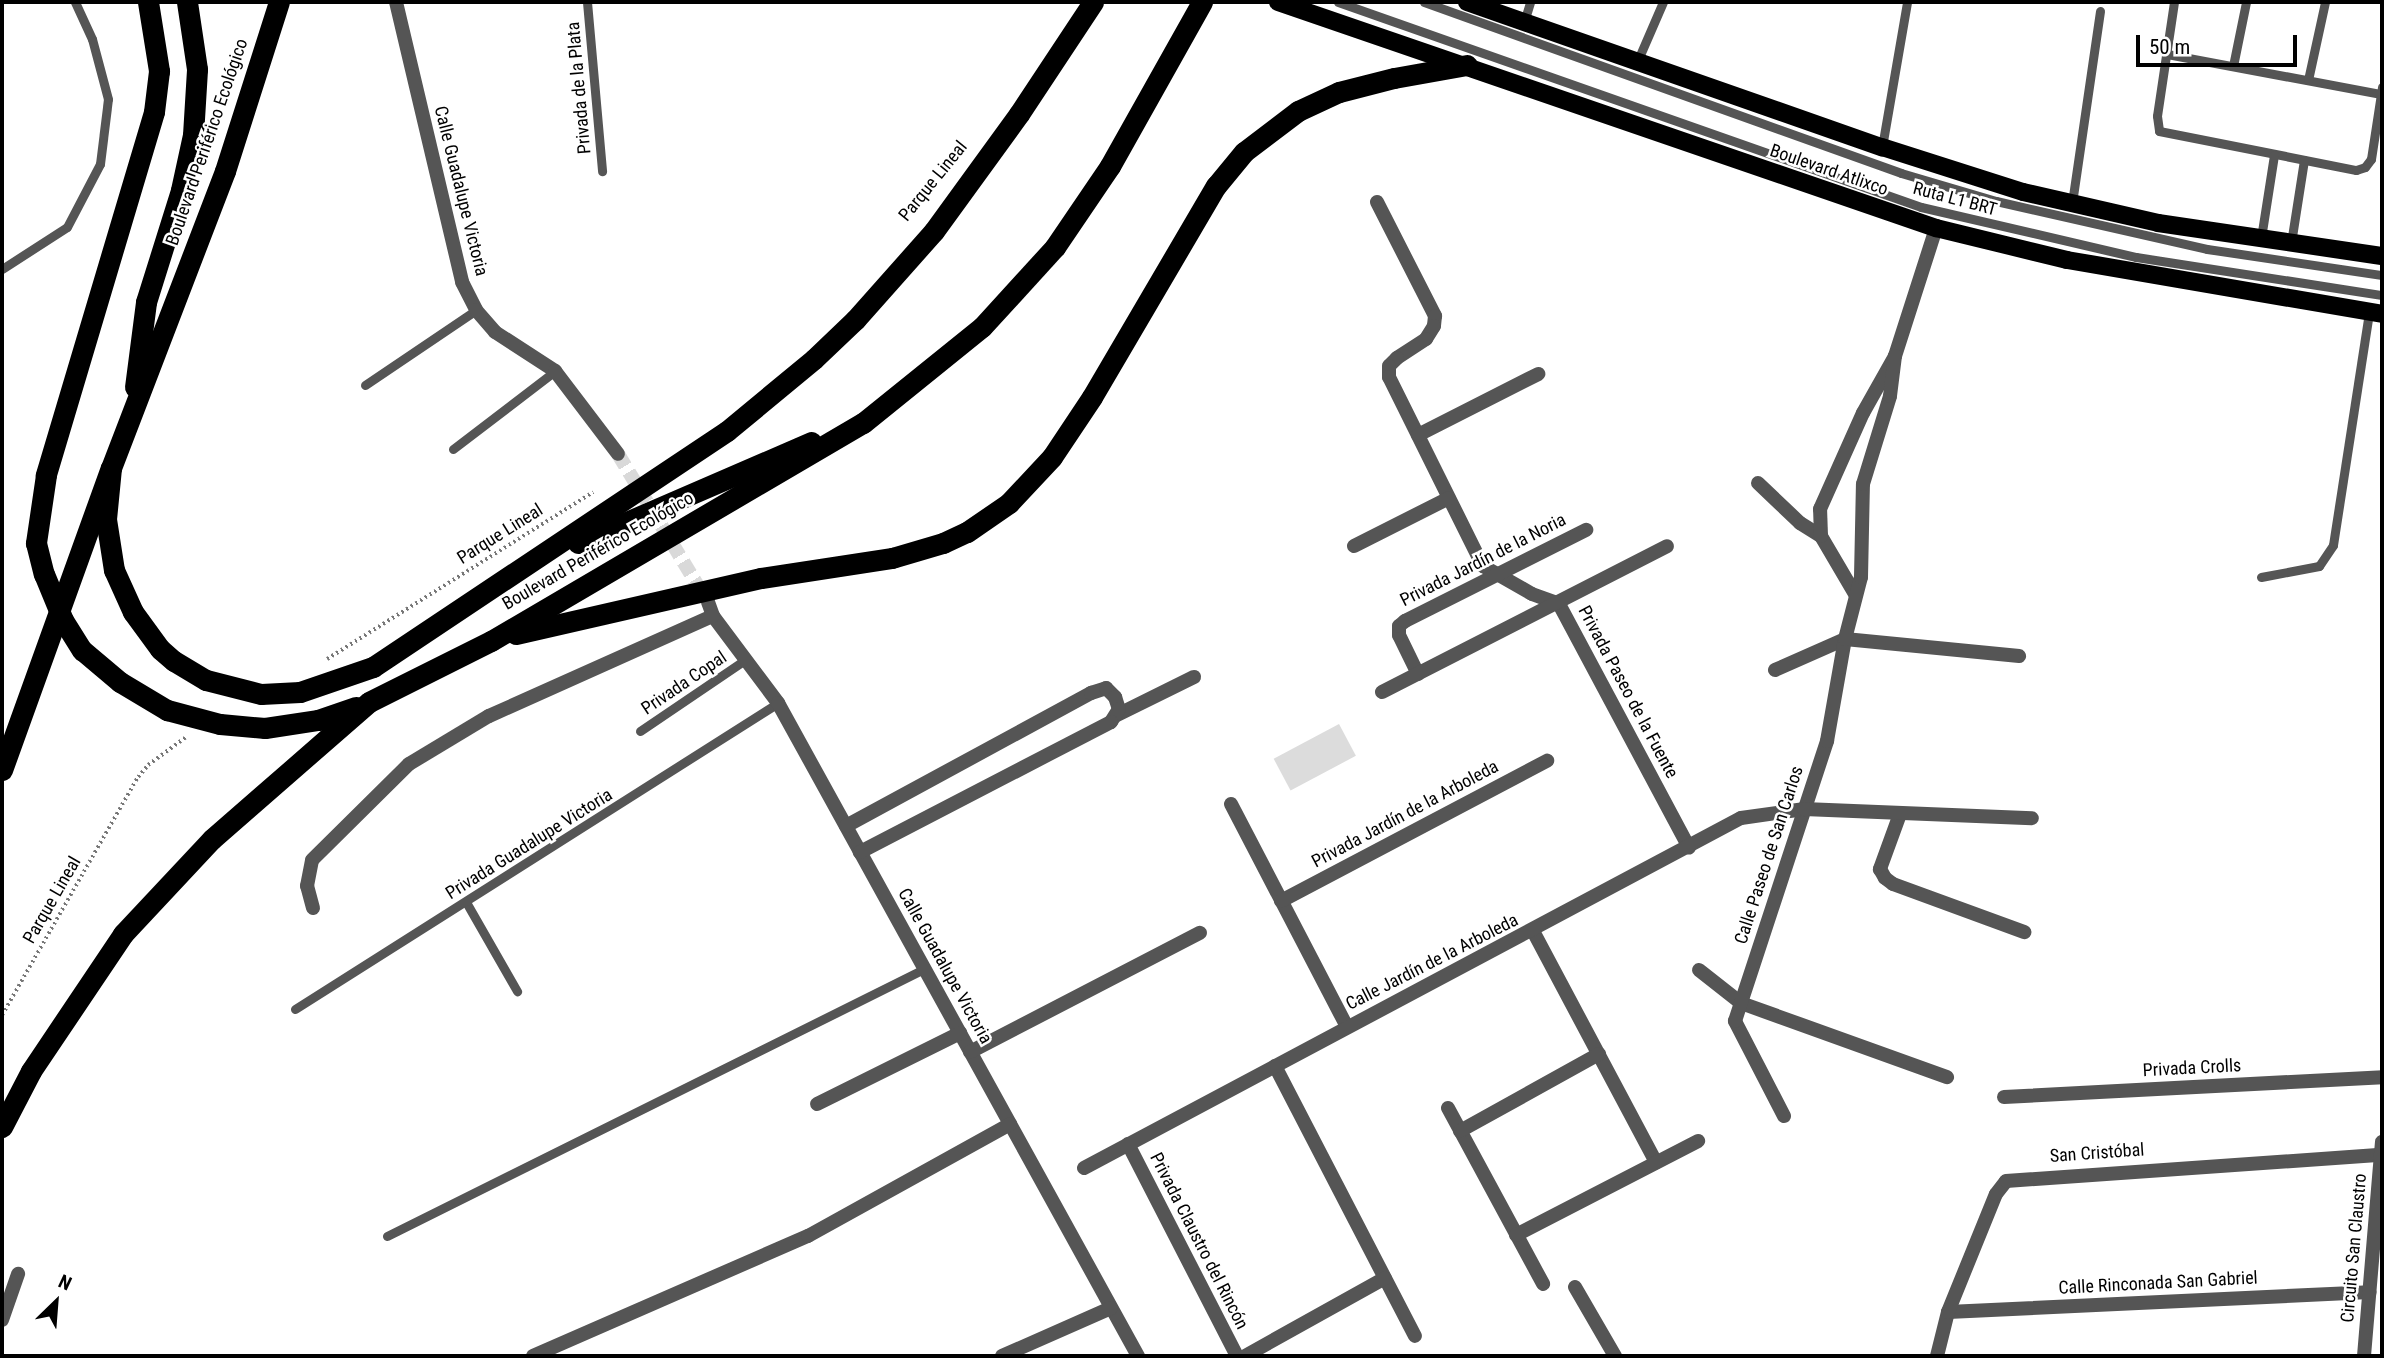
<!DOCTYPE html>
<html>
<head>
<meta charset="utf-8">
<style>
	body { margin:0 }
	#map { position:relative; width:2384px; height:1358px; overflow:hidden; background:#fff; font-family:"Roboto Condensed",sans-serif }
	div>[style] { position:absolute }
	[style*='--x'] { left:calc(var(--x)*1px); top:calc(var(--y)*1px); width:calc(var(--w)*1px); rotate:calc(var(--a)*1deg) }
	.green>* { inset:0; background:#dcdcdc; transform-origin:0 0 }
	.street-tunnel>* { height:14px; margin-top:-7px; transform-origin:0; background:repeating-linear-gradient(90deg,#d9d9d9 0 14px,transparent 0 21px) }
	.path>* { height:3.5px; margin-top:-1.75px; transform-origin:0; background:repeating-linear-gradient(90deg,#777 0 2px,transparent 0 5.5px) }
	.lane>* { height:9px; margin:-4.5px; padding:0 4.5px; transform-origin:4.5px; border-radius:4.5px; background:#555 }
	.street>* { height:14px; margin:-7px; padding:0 7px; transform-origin:7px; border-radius:7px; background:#555 }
	.primary>* { height:18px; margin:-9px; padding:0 9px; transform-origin:9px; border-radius:9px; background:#000 }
	.highway>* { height:21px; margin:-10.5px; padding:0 10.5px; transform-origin:10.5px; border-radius:10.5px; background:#000 }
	span { translate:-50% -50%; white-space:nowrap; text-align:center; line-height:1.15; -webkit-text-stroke:5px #fff; paint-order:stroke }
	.street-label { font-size:18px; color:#000 }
	.frame { position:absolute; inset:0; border:4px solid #000; pointer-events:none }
	.north { position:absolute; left:21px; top:1267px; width:70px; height:70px; -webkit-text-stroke:5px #fff; paint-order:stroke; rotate:25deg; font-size:19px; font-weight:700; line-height:28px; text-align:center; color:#000 }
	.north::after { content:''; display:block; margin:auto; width:24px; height:32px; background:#000; clip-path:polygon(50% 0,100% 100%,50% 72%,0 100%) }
	.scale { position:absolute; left:2136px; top:35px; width:161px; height:32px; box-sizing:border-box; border:4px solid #000; border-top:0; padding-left:9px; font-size:21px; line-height:24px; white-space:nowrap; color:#000; -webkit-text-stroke:5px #fff; paint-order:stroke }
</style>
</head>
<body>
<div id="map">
	<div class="green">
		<i style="left:1339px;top:724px;width:36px;height:74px;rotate:62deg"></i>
	</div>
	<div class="street-tunnel">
		<i style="--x:618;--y:454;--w:166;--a:58.8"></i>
	</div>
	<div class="path">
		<i style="--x:327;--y:659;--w:314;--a:-32.1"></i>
		<i style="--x:2;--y:1015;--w:274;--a:-60.3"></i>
		<i style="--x:138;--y:777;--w:16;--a:-50"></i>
		<i style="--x:148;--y:765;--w:47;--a:-36.4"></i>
	</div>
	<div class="lane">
		<i style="--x:587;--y:2;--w:170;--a:84.9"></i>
		<i style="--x:1338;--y:2;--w:618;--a:19.37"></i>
		<i style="--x:1921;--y:207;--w:221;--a:13.1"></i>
		<i style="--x:2136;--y:257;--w:249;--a:8.8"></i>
		<i style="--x:1424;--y:2;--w:507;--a:19.72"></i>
		<i style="--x:1901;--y:173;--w:99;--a:16.4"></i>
		<i style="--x:1996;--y:201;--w:216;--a:12.8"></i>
		<i style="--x:2207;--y:249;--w:177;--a:8.5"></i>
		<i style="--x:2174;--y:2;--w:115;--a:98.5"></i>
		<i style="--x:2157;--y:116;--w:15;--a:82"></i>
		<i style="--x:2159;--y:131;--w:201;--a:11.2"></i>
		<i style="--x:2356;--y:170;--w:9;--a:-18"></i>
		<i style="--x:2365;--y:167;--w:10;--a:-53"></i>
		<i style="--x:2371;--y:159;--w:73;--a:-81.3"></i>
		<i style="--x:1524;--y:22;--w:21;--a:-73"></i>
		<i style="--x:2167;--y:54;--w:218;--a:10.6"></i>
		<i style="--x:1637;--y:62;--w:65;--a:-66.6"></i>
		<i style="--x:2233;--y:66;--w:65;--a:-78.5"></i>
		<i style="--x:2308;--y:80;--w:80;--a:-77.7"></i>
		<i style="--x:1882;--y:147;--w:147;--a:-80.2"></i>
		<i style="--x:2072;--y:203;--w:194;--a:-81.7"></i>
		<i style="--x:2261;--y:238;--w:84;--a:-81.1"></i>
		<i style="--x:2291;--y:243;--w:84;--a:-81.1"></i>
		<i style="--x:2;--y:269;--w:77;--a:-32.9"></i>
		<i style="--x:67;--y:227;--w:71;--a:-62.4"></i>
		<i style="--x:100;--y:164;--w:65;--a:-83"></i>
		<i style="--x:108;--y:99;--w:62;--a:-104.9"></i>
		<i style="--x:92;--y:39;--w:41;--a:-114.7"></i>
		<i style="--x:365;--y:385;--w:134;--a:-34"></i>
		<i style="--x:453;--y:449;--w:128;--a:-37.4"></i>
		<i style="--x:2261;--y:577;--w:59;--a:-10.7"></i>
		<i style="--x:2319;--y:566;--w:25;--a:-56"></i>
		<i style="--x:2333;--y:545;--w:236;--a:-81.2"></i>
		<i style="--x:640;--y:731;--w:127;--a:-34.1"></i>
		<i style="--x:466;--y:902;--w:103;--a:60.2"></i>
		<i style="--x:295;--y:1009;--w:572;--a:-32.36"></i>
		<i style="--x:387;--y:1236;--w:600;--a:-26.44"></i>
	</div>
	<div class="street">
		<i style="--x:396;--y:2;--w:288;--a:76.7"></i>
		<i style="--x:462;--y:282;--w:31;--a:63"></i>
		<i style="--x:476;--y:310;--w:29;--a:49"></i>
		<i style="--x:495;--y:332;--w:72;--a:33"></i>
		<i style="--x:555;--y:371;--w:104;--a:52.8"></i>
		<i style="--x:1377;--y:202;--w:128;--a:63"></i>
		<i style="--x:1435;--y:316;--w:10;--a:96"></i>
		<i style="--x:1434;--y:326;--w:15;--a:122"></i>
		<i style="--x:1426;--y:339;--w:35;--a:147"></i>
		<i style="--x:1397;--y:358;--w:11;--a:135"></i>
		<i style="--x:1389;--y:366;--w:11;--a:90"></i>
		<i style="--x:1389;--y:377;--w:211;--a:63.6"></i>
		<i style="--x:1483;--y:566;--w:56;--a:29.7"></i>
		<i style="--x:1532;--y:594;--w:29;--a:20"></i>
		<i style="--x:1559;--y:604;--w:276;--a:61.9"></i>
		<i style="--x:1418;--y:435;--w:135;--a:-26.9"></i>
		<i style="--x:1758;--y:483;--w:58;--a:43.6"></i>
		<i style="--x:1800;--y:523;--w:25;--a:32"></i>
		<i style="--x:1354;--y:546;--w:106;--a:-26.8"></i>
		<i style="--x:1855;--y:594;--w:67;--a:-120.4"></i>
		<i style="--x:1821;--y:536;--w:27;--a:-92"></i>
		<i style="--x:1820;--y:509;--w:105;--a:-65.9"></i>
		<i style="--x:1863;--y:413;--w:65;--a:-60.7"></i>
		<i style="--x:1895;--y:356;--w:134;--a:-72.2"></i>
		<i style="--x:708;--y:602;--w:15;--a:70"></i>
		<i style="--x:713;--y:616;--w:109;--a:53.2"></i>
		<i style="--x:778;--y:703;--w:746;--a:61.13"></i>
		<i style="--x:1775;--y:670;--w:77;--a:-23.9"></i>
		<i style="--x:1845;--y:639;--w:175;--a:5.6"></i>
		<i style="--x:1418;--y:674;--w:43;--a:-116"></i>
		<i style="--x:1399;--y:635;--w:9;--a:-90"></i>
		<i style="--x:1399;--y:626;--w:8;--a:-40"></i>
		<i style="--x:1405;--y:621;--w:203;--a:-26.7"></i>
		<i style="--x:1382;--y:692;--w:320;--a:-27.1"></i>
		<i style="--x:1117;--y:715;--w:86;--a:-26.3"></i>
		<i style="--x:1231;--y:804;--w:251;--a:62.5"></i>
		<i style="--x:1900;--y:814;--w:59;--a:110"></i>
		<i style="--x:1880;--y:869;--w:10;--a:61"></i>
		<i style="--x:1885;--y:878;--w:10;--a:37"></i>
		<i style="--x:1893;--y:884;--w:140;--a:20.1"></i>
		<i style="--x:846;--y:826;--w:279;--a:-28.5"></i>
		<i style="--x:1091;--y:693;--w:16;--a:-18"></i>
		<i style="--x:1106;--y:688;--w:13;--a:45"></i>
		<i style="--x:1115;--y:697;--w:13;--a:72"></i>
		<i style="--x:1119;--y:709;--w:15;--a:122"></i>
		<i style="--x:1111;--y:722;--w:283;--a:152.6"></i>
		<i style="--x:1281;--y:901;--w:301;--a:-27.8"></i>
		<i style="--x:313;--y:908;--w:23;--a:-105"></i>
		<i style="--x:307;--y:886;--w:26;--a:-79"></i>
		<i style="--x:312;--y:860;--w:136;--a:-44.7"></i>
		<i style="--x:409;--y:764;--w:93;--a:-31"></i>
		<i style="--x:489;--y:716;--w:245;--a:-24.1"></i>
		<i style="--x:1533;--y:931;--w:262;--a:62"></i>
		<i style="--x:1699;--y:970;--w:53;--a:38.2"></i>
		<i style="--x:1741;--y:1003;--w:219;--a:19.8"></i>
		<i style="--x:970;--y:1052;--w:259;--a:-27.4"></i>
		<i style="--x:1275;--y:1066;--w:304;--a:62.6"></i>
		<i style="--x:2004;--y:1097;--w:379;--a:-3"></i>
		<i style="--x:817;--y:1104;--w:160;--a:-26.4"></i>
		<i style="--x:1448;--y:1108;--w:200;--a:61.6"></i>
		<i style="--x:1784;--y:1116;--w:107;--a:-117.3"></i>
		<i style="--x:1735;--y:1021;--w:295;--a:-71.8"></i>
		<i style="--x:1827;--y:741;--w:104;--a:-80"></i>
		<i style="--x:1845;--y:639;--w:64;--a:-75.5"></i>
		<i style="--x:1861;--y:577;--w:93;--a:-88.8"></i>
		<i style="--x:1863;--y:484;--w:92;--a:-72.9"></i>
		<i style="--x:1890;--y:396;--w:40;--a:-82.9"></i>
		<i style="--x:1460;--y:1131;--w:159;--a:-29"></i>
		<i style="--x:1128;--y:1144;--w:238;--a:62.8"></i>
		<i style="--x:1084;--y:1168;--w:744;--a:-28.05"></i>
		<i style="--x:1741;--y:818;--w:64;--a:-8.1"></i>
		<i style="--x:1804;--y:809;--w:228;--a:2.3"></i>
		<i style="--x:1516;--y:1235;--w:205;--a:-27.3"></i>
		<i style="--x:1575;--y:1287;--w:80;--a:59.9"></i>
		<i style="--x:1948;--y:1312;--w:422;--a:-2.7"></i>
		<i style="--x:2;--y:1320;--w:49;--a:-70.8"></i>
		<i style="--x:533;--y:1356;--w:300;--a:-23.6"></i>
		<i style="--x:808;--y:1236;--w:231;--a:-29"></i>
		<i style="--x:1002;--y:1356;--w:119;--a:-23.8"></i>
		<i style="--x:1245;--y:1356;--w:160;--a:-29.1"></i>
		<i style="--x:1937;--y:1356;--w:45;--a:-76"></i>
		<i style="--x:1948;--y:1312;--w:127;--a:-67.9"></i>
		<i style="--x:1996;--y:1194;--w:16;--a:-52"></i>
		<i style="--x:2006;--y:1181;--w:376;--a:-4"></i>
		<i style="--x:2364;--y:1356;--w:215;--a:-85.2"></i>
	</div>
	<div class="primary">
		<i style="--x:1278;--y:2;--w:696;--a:18.96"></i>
		<i style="--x:1936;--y:228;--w:135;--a:13.7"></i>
		<i style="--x:2067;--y:260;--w:320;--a:9.7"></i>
		<i style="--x:1467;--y:2;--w:440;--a:19.3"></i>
		<i style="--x:1882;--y:147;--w:148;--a:17.7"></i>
		<i style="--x:2023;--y:192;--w:139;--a:12.9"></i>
		<i style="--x:2158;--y:223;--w:226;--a:8.4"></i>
	</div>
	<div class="highway">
		<i style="--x:148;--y:2;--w:70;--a:80.9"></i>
		<i style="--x:159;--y:71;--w:41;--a:97"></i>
		<i style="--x:154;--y:112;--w:379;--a:106.6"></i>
		<i style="--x:46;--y:475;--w:69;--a:98.4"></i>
		<i style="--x:36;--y:543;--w:32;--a:76"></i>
		<i style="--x:44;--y:574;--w:50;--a:67.6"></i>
		<i style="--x:63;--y:620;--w:36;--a:58"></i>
		<i style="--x:82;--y:650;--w:50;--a:40.1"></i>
		<i style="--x:120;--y:682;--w:55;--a:30.8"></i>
		<i style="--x:167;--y:710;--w:55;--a:14.8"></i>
		<i style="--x:220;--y:724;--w:45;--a:5.1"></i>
		<i style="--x:265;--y:728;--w:54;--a:-8.6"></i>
		<i style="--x:318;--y:720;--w:40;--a:-18.9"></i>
		<i style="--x:135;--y:387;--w:86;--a:-82.6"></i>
		<i style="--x:146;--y:302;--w:117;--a:-72.6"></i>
		<i style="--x:181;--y:190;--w:56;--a:-77.7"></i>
		<i style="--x:193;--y:135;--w:66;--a:-86.5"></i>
		<i style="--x:197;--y:69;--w:68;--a:-98.5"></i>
		<i style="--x:111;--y:468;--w:51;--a:95.6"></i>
		<i style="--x:106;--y:519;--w:52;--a:81.1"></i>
		<i style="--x:114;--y:570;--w:46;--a:65.7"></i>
		<i style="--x:133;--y:612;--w:46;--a:53.9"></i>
		<i style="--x:160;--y:649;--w:18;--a:41"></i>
		<i style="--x:174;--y:661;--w:37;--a:31"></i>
		<i style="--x:206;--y:680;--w:57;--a:14.3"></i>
		<i style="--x:261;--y:694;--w:39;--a:-3"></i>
		<i style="--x:300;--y:692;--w:77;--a:-18.9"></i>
		<i style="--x:373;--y:667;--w:425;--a:-33.7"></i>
		<i style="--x:727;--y:431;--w:113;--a:-39.6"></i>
		<i style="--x:814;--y:359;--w:57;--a:-43.6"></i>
		<i style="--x:855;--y:320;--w:119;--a:-48.4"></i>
		<i style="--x:934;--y:231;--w:145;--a:-54"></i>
		<i style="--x:1019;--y:114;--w:134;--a:-56.5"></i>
		<i style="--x:578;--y:543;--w:254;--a:-23.4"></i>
		<i style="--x:516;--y:634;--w:251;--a:-12.9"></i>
		<i style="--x:761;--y:578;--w:133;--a:-8.7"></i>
		<i style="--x:892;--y:558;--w:53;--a:-16.4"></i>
		<i style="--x:943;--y:543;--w:26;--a:-25"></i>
		<i style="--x:967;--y:532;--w:51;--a:-34.6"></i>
		<i style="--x:1009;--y:503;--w:63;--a:-46.9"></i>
		<i style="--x:1052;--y:457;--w:72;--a:-56.3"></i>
		<i style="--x:1092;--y:397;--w:245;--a:-59.6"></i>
		<i style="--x:1216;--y:186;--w:44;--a:-50.5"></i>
		<i style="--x:1244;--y:152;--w:68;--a:-37.2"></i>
		<i style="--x:1298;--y:111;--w:45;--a:-24.9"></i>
		<i style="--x:1339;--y:92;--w:57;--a:-14.3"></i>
		<i style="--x:1394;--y:78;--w:74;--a:-10.1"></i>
		<i style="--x:2;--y:770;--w:321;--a:-70.2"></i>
		<i style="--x:111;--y:468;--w:318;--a:-69"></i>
		<i style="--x:225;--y:171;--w:177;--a:-72.3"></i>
		<i style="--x:2;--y:1127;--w:63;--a:-62.6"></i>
		<i style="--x:31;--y:1071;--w:165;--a:-56.1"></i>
		<i style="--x:123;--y:934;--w:130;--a:-46.9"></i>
		<i style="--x:212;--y:839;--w:208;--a:-41.1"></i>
		<i style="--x:369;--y:702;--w:136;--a:-26.6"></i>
		<i style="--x:491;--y:641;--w:431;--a:-30.4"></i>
		<i style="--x:863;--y:423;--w:153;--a:-38.9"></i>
		<i style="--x:982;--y:327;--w:108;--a:-47.6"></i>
		<i style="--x:1055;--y:247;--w:98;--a:-55.8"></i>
		<i style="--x:1110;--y:166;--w:188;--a:-60.7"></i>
	</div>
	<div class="street-label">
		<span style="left:579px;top:88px;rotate:-95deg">Privada de la Plata</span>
		<span style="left:207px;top:142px;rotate:-71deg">Boulevard Periférico Ecológico</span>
		<span style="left:1829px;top:170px;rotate:19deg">Boulevard Atlixco</span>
		<span style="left:933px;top:181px;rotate:-51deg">Parque Lineal</span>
		<span style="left:461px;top:191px;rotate:76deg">Calle Guadalupe Victoria</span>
		<span style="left:1955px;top:199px;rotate:15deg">Ruta L1 BRT</span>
		<span style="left:500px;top:534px;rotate:-32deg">Parque Lineal</span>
		<span style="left:598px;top:551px;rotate:-30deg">Boulevard Periférico Ecológico</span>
		<span style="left:1483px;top:560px;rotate:-27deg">Privada Jardín de la Noria</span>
		<span style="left:684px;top:683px;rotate:-34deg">Privada Copal</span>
		<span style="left:1628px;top:692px;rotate:62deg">Privada Paseo de la Fuente</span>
		<span style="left:1405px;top:814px;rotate:-28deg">Privada Jardín de la Arboleda</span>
		<span style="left:529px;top:844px;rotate:-32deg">Privada Guadalupe Victoria</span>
		<span style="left:1769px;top:855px;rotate:-72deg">Calle Paseo de San Carlos</span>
		<span style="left:52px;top:900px;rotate:-60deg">Parque Lineal</span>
		<span style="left:1432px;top:962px;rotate:-27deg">Calle Jardín de la Arboleda</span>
		<span style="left:945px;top:966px;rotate:61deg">Calle Guadalupe Victoria</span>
		<span style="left:2192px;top:1068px;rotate:-3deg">Privada Crolls</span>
		<span style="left:2097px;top:1153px;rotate:-4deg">San Cristóbal</span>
		<span style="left:1199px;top:1241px;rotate:63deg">Privada Claustro del Rincón</span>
		<span style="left:2354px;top:1248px;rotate:-85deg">Circuito San Claustro</span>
		<span style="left:2158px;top:1283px;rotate:-3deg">Calle Rinconada San Gabriel</span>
	</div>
	<div class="frame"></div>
	<div class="north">N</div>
	<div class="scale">50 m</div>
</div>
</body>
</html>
